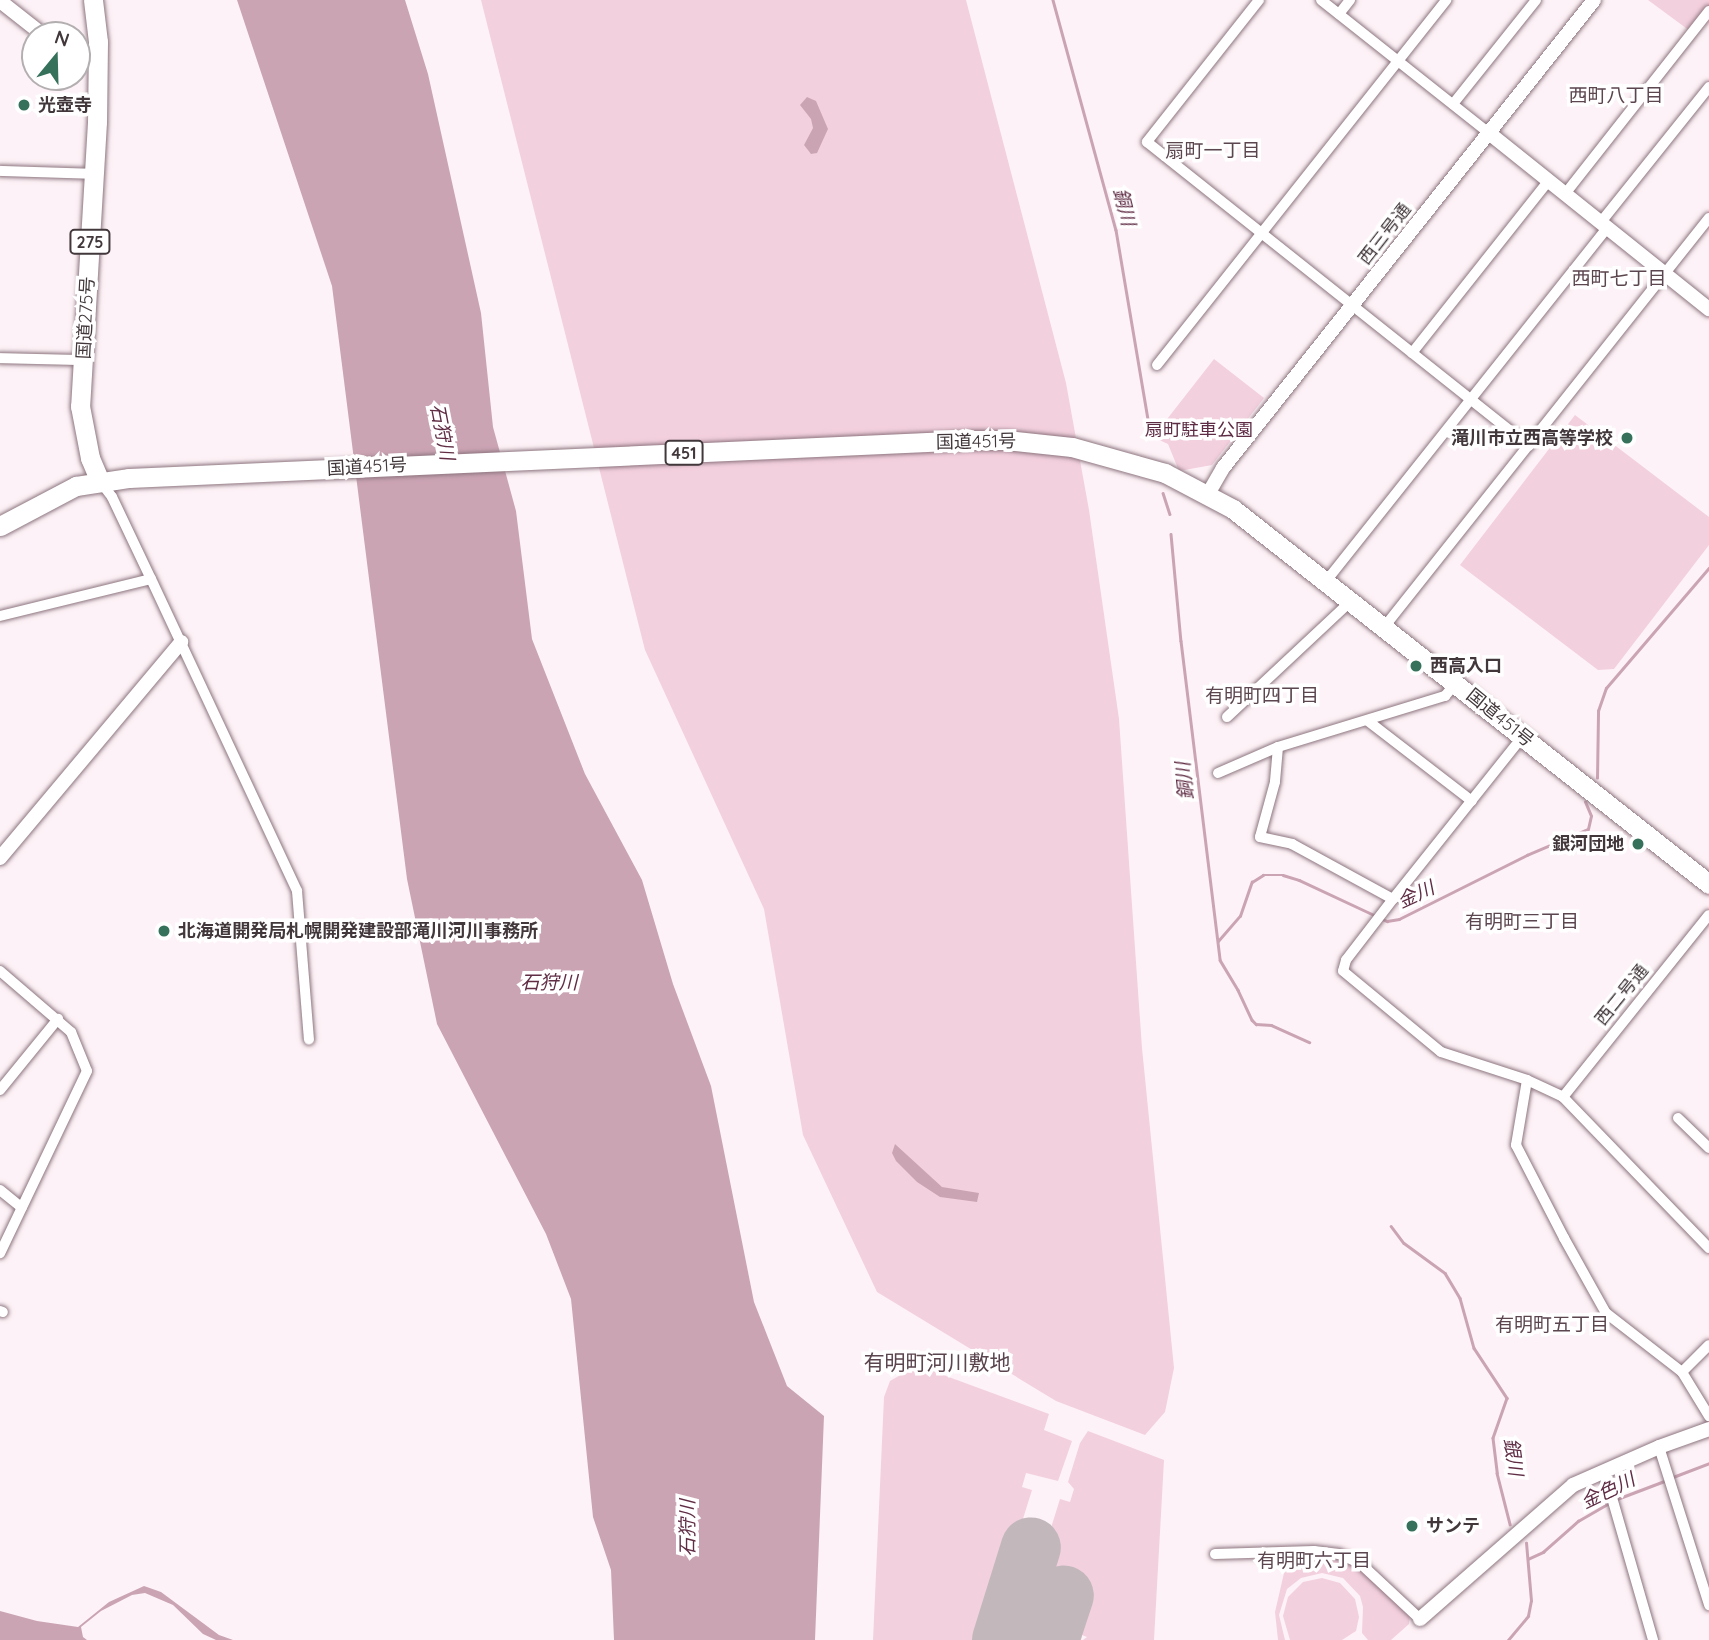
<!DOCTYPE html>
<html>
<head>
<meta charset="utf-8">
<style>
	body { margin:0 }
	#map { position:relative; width:1709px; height:1640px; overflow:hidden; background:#fdf2f7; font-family:Quicksand,"Noto Sans JP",sans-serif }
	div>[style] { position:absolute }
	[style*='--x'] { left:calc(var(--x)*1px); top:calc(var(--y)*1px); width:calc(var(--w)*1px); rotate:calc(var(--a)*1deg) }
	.green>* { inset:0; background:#f3d0de }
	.water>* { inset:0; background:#cba4b4 }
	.stream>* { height:2.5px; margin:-1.25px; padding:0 1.25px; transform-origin:1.25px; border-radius:1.25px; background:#cba4b4 }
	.runway>* { height:60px; margin:-30px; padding:0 30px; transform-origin:30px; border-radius:30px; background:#c2b8bc }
	.roads { filter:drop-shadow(0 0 2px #8d757f) drop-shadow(0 0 2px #8d757f) }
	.street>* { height:10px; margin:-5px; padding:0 5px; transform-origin:5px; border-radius:5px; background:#fff }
	.secondary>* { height:14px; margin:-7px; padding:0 7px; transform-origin:7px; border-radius:7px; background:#fff }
	.highway>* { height:19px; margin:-9.5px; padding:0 9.5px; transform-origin:9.5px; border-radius:9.5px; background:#fff }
	.dots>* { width:19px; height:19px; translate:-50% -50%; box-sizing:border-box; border:4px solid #fff; border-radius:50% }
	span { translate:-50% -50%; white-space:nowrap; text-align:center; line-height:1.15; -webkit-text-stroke:7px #fff; paint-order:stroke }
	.shield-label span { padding:2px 5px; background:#fff; border:2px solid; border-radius:5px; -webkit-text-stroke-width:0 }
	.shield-label { font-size:16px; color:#42383c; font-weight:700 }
	.poi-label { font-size:18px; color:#42383c; font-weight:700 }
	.left { translate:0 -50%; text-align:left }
	.right { translate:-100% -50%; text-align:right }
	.street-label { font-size:18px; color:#42383c }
	.park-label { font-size:18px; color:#5d2b43 }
	.neighbourhood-label { font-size:19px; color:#5b454e }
	.water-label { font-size:19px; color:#602d45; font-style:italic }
	.quarter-label { font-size:21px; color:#5b454e }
	.north { position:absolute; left:21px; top:21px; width:70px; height:70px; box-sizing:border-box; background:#fff; border:2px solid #b3afb1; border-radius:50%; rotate:19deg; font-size:19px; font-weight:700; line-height:28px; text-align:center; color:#42383c }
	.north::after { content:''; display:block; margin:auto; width:24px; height:32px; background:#36715b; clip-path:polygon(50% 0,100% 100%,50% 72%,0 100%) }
</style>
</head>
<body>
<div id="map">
	<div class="green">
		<i style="clip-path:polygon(481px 0,966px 0,1066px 383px,1089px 510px,1119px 719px,1142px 1048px,1174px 1368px,1165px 1412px,1145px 1435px,1056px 1401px,877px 1292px,803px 1135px,764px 909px,645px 650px)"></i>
		<i style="clip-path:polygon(1648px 0,1709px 0,1709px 6px,1690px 31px)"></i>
		<i style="clip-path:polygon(1214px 359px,1264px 398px,1212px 465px,1179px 471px,1168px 444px,1157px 439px,1157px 432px)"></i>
		<i style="clip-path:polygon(1575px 415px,1709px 517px,1709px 545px,1614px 669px,1598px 670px,1460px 565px)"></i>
		<i style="clip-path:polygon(911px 1369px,927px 1369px,1049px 1414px,1044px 1430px,1072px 1441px,1058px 1481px,1026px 1473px,1022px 1487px,1032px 1490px,985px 1640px,873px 1640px,884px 1397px,890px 1381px)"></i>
		<i style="clip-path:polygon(1088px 1431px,1164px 1460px,1154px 1640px,1083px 1640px,1087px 1637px,1082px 1635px,1081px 1640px,1016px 1640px,1060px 1499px,1070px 1502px,1074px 1489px,1068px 1482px,1080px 1443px)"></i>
		<i style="clip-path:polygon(1035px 1526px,1043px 1539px,1011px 1640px,989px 1640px,1022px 1533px)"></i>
		<i style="clip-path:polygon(1326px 1555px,1358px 1567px,1410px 1614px,1409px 1624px,1391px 1640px,1368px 1640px,1362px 1633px,1363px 1607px,1360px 1596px,1343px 1578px,1322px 1573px,1301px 1578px,1287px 1589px,1279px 1615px,1285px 1640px,1278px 1640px,1275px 1612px,1284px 1573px,1255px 1558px)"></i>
		<i style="clip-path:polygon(1322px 1578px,1340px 1583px,1355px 1599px,1359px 1617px,1356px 1631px,1342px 1640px,1290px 1640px,1283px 1616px,1288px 1597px,1303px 1582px)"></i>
	</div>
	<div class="water">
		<i style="clip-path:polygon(237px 0,405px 0,428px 74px,481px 313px,493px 427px,516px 511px,532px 639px,585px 774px,642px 880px,673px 984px,711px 1086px,754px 1302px,787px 1386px,824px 1416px,815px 1640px,614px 1640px,611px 1570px,593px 1517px,571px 1299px,546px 1234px,437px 1024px,407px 879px,332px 286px)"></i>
		<i style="clip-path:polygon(807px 97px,816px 101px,828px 129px,817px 153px,811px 154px,804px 145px,813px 128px,811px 119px,800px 105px)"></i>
		<i style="clip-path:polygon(895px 1144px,942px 1187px,979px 1193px,977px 1202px,940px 1197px,917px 1182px,896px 1161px,892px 1153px)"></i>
		<i style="clip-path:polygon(144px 1586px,161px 1592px,219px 1635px,233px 1640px,216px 1640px,203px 1634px,173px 1605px,145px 1593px,132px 1595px,101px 1611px,81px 1627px,83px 1637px,87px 1640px,0 1640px,0 1611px,37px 1621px,78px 1627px,109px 1602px)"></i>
	</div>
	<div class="stream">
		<i style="--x:1053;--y:0;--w:238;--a:74.7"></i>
		<i style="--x:1116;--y:230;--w:198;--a:80.4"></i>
		<i style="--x:1163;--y:493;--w:22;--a:72"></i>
		<i style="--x:1171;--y:534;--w:107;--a:84.7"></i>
		<i style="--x:1181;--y:641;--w:321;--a:83"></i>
		<i style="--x:1220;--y:960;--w:35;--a:59"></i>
		<i style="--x:1238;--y:990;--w:33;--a:65"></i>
		<i style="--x:1252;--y:1020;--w:6;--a:45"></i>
		<i style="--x:1256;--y:1024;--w:15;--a:4"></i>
		<i style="--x:1271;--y:1025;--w:42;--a:24.1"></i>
		<i style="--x:1597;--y:778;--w:67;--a:-89.1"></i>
		<i style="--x:1598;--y:711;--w:24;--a:-71"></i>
		<i style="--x:1606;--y:688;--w:158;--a:-49.4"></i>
		<i style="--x:1380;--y:918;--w:8;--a:23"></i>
		<i style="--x:1387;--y:921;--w:12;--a:-9"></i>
		<i style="--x:1399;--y:919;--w:143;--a:-26.6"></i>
		<i style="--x:1527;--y:855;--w:66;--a:-23.1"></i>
		<i style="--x:1588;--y:829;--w:13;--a:-77"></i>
		<i style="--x:1591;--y:816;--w:15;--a:-113"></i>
		<i style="--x:1218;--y:941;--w:33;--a:-49"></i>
		<i style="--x:1240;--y:916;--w:36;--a:-71"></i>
		<i style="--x:1252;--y:882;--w:13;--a:-32"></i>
		<i style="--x:1263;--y:875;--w:20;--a:0"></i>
		<i style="--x:1283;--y:875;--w:17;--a:17"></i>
		<i style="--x:1299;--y:880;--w:83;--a:25"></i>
		<i style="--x:1391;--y:1226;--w:21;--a:53"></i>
		<i style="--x:1404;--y:1243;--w:51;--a:36.2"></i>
		<i style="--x:1445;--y:1273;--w:29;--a:59"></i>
		<i style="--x:1460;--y:1298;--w:52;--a:74.4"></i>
		<i style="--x:1474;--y:1348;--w:60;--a:56.6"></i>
		<i style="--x:1507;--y:1398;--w:42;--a:109.3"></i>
		<i style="--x:1493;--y:1438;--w:35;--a:83"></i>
		<i style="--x:1497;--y:1473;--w:53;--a:75.7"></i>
		<i style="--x:1673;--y:1477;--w:39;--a:-21"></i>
		<i style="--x:1617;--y:1499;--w:53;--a:-20.8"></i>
		<i style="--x:1528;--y:1559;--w:17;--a:-25"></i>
		<i style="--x:1543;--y:1552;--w:47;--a:-41.5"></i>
		<i style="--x:1578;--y:1521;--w:38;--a:-30"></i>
		<i style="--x:1508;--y:1640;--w:31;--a:-50"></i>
		<i style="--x:1528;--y:1616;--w:15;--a:-79"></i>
		<i style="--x:1531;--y:1601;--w:58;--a:-94.9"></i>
	</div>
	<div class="runway">
		<i style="--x:1002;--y:1640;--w:97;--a:-72.7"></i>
		<i style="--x:1049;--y:1640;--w:47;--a:-71.6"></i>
	</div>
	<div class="roads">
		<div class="street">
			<i style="--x:1259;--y:0;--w:181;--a:128.3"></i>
			<i style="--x:1147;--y:142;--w:488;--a:38.5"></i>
			<i style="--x:1321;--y:0;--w:214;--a:38.4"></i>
			<i style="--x:1339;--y:14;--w:18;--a:-52"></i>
			<i style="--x:1453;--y:104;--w:133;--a:-51.4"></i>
			<i style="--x:0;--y:171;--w:93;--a:1.8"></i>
			<i style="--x:1565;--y:194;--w:233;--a:-51.8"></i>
			<i style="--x:1601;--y:222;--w:173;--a:-51.3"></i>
			<i style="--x:1412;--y:353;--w:221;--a:-51.6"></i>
			<i style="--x:0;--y:358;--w:84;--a:1.4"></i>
			<i style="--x:1157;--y:365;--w:466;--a:-51.6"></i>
			<i style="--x:100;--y:481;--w:20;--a:53"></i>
			<i style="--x:112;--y:497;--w:91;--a:64.6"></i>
			<i style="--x:151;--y:579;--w:344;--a:64.9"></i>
			<i style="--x:297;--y:891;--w:149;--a:85.4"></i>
			<i style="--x:1327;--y:580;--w:451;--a:-51.5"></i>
			<i style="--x:0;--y:616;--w:155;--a:-13.8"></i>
			<i style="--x:1385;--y:626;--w:521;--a:-51.55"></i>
			<i style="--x:1227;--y:717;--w:171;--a:-43.1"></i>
			<i style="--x:1368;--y:721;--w:131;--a:37.6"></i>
			<i style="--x:1523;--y:736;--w:208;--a:128.6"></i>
			<i style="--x:1393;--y:899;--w:77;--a:127.6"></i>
			<i style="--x:1346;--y:960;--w:11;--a:105"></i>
			<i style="--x:1343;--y:971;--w:127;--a:39.6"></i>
			<i style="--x:1441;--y:1052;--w:90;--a:18"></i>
			<i style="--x:1527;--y:1080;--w:40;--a:25"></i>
			<i style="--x:1563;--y:1097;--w:210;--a:46"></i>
			<i style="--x:1278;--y:747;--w:35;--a:95"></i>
			<i style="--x:1275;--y:782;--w:57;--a:105.3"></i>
			<i style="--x:1260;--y:837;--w:33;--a:12"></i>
			<i style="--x:1292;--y:844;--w:115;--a:28.6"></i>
			<i style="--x:1218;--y:773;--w:65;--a:-23.4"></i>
			<i style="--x:1278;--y:747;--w:175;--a:-17"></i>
			<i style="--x:1445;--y:696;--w:17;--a:-50"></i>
			<i style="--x:0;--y:971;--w:94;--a:40.7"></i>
			<i style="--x:71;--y:1032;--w:42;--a:67.7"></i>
			<i style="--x:87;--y:1071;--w:202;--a:115.5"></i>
			<i style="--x:1527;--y:1080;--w:66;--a:99.6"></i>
			<i style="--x:1516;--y:1145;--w:105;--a:62.7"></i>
			<i style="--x:1564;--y:1238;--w:86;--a:60.8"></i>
			<i style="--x:1606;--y:1313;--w:96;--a:37.8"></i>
			<i style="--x:1682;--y:1372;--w:52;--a:58.5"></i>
			<i style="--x:0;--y:1090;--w:92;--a:-50.8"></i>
			<i style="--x:1563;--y:1097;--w:233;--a:-51.3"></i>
			<i style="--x:1678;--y:1118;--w:43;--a:44.1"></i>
			<i style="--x:0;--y:1190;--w:28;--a:39"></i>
			<i style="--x:0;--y:1311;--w:3;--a:18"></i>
			<i style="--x:1682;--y:1372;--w:38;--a:-45"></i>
			<i style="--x:1659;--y:1447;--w:166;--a:72.4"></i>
			<i style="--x:1604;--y:1470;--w:177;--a:73.9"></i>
			<i style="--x:1215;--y:1554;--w:99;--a:-1.7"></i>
			<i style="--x:1314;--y:1551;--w:25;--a:7"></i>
			<i style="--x:1339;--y:1554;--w:24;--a:24"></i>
			<i style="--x:1361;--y:1564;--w:81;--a:43"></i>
		</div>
		<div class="secondary">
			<i style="--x:0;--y:1;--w:55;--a:38.3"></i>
			<i style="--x:77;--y:52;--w:21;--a:8"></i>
			<i style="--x:1489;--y:133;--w:282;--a:38.7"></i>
			<i style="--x:1208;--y:494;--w:30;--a:-60"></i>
			<i style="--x:1223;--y:468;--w:597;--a:-51.59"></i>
			<i style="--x:0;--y:858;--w:282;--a:-50"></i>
			<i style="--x:1420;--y:1619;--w:203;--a:-41.2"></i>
			<i style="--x:1573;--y:1485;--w:94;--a:-23.8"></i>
			<i style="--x:1659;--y:1447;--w:53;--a:-19.8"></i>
		</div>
		<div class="highway">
			<i style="--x:93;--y:0;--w:42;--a:83.2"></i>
			<i style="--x:98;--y:42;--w:80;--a:90.7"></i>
			<i style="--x:97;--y:122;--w:285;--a:93.4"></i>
			<i style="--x:80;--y:406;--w:53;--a:79.1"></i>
			<i style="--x:90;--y:458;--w:25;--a:67"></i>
			<i style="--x:0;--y:526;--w:86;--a:-27.8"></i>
			<i style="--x:76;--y:486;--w:54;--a:-8.6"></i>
			<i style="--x:129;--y:478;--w:843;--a:-2.58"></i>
			<i style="--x:971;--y:440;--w:35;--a:0"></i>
			<i style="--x:1006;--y:440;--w:66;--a:6.1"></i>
			<i style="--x:1072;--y:447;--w:97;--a:15.6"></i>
			<i style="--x:1165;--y:473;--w:77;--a:27.9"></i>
			<i style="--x:1233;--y:509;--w:606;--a:38.23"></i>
		</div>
	</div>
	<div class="dots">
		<i style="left:24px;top:105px;background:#36715b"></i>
		<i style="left:1627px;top:438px;background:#36715b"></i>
		<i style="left:1416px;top:666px;background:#36715b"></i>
		<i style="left:1638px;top:844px;background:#36715b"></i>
		<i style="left:164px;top:931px;background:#36715b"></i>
		<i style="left:1412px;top:1526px;background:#36715b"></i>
	</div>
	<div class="shield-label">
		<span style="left:90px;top:242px">275</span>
		<span style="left:684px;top:453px">451</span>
	</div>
	<div class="poi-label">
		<span class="left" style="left:38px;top:105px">光壺寺</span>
		<span class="right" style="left:1613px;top:438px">滝川市立西高等学校</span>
		<span class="left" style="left:1430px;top:666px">西高入口</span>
		<span class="right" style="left:1624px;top:844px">銀河団地</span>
		<span class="left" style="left:178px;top:931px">北海道開発局札幌開発建設部滝川河川事務所</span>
		<span class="left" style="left:1426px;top:1526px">サンテ</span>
	</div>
	<div class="street-label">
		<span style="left:1385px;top:234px;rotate:-52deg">西三号通</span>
		<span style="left:86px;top:318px;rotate:-87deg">国道275号</span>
		<span style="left:976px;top:442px;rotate:-1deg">国道451号</span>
		<span style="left:367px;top:467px;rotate:-3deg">国道451号</span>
		<span style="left:1500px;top:718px;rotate:39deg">国道451号</span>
		<span style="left:1622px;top:995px;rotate:-51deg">西二号通</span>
	</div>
	<div class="park-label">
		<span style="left:1199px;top:430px">扇町駐車公園</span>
	</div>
	<div class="neighbourhood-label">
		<span style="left:1616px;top:96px">西町八丁目</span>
		<span style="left:1213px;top:151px">扇町一丁目</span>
		<span style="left:1619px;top:279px">西町七丁目</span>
		<span style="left:1262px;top:696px">有明町四丁目</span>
		<span style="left:1522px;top:922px">有明町三丁目</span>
		<span style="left:1552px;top:1325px">有明町五丁目</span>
		<span style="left:1314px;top:1561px">有明町六丁目</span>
	</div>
	<div class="water-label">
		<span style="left:1124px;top:207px;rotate:76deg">銅川</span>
		<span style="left:442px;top:432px;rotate:79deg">石狩川</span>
		<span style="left:1185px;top:781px;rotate:-96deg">銅川</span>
		<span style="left:1416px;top:895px;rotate:-25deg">金川</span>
		<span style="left:549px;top:983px">石狩川</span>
		<span style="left:1513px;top:1457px;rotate:82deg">銀川</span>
		<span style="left:1608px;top:1491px;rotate:-26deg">金色川</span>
		<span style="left:688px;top:1528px;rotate:-90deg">石狩川</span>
	</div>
	<div class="quarter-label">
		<span style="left:937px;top:1362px">有明町河川敷地</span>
	</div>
	<div class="north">N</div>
</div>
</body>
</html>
